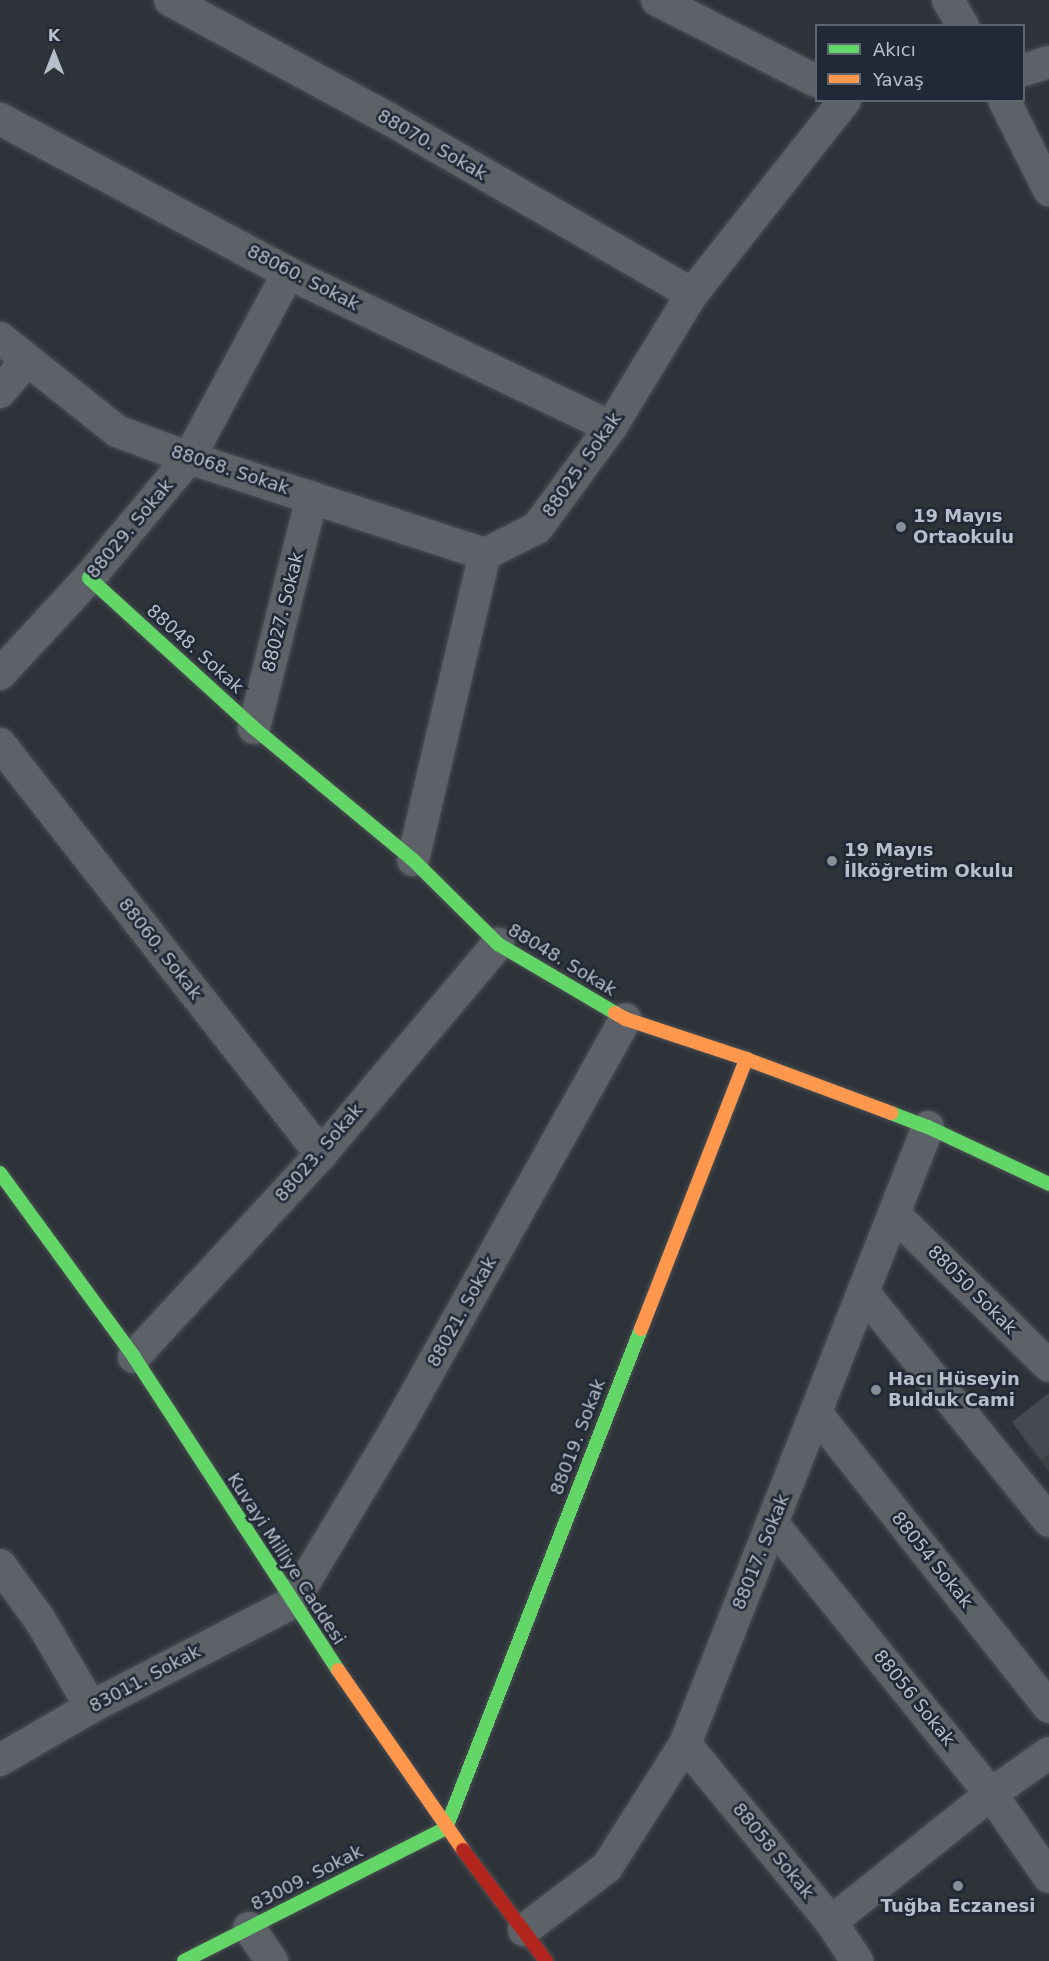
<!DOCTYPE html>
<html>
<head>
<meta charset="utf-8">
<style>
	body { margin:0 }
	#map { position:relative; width:1049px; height:1961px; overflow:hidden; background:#2d3339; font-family:"DejaVu Sans",sans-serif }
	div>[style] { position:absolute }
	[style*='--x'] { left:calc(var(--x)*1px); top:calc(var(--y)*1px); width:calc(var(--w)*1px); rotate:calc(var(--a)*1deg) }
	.roads { filter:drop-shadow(0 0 2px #4b4f54) drop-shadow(0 0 2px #4b4f54) }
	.street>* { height:32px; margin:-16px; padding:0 16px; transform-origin:16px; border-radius:16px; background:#5d6168 }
	.fast>* { height:14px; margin:-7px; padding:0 7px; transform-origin:7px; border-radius:7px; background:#63d668 }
	.slow>* { height:14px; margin:-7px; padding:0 7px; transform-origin:7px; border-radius:7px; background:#ff974d }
	.jam>* { height:14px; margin:-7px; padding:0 7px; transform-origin:7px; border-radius:7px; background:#b3261e }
	.wall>* { inset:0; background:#3b4045 }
	.building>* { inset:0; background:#454a50 }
	.dots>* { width:16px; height:16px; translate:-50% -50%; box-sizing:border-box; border:3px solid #202935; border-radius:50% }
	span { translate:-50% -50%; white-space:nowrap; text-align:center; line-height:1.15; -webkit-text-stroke:5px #202935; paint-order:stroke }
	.street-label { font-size:18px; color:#b8bfca }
	.poi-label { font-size:18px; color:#b8bfca; font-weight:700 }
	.left { translate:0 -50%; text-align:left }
	.legend { position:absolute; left:815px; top:24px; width:210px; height:78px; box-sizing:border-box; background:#202935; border:2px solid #5d6571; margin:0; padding:8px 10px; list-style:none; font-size:18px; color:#b8bfca }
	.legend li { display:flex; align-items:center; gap:12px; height:30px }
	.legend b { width:30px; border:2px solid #5d6571 }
	.north { position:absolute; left:24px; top:24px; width:60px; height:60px; -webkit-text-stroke:4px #202935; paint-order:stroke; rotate:0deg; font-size:16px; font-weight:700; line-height:24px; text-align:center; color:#b8bfca }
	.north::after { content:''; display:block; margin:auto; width:21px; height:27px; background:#b8bfca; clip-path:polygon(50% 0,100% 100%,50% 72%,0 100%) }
</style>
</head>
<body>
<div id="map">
	<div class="roads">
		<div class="street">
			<i style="--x:170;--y:0;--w:249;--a:28.5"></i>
			<i style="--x:389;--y:119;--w:350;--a:30"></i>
			<i style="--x:657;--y:0;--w:178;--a:27"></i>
			<i style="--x:948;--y:0;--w:30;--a:60"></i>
			<i style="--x:1024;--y:70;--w:26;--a:-18"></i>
			<i style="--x:1004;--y:100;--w:101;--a:63.4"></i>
			<i style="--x:0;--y:119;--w:327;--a:28.1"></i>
			<i style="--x:288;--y:273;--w:358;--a:25.5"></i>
			<i style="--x:0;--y:338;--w:149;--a:38.5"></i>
			<i style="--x:117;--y:431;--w:77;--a:20.6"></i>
			<i style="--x:189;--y:458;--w:311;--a:18"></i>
			<i style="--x:0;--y:392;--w:42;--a:-49.8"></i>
			<i style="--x:0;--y:674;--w:131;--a:-47.2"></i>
			<i style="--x:89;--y:578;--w:156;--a:-50.2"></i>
			<i style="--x:189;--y:458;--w:210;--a:-61.8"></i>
			<i style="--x:254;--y:728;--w:238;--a:-75.9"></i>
			<i style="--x:0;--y:744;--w:521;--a:51.94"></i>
			<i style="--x:413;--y:860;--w:314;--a:-76.8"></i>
			<i style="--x:485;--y:554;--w:58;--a:-26.6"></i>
			<i style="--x:537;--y:528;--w:125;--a:-53.8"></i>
			<i style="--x:611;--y:427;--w:156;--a:-58.7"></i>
			<i style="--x:692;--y:294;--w:247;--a:-51.7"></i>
			<i style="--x:894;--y:1214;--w:217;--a:44.4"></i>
			<i style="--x:863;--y:1292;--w:295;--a:50.9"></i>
			<i style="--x:134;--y:1357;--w:276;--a:-47.3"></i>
			<i style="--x:321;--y:1154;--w:275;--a:-49.9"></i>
			<i style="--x:816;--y:1413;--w:375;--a:51.6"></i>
			<i style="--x:772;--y:1523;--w:348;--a:51.1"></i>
			<i style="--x:991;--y:1794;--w:101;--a:55.1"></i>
			<i style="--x:0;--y:1565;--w:68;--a:54"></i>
			<i style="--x:40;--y:1620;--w:101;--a:59.6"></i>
			<i style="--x:685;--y:1744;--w:230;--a:50.6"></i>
			<i style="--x:831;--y:1922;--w:47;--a:56.3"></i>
			<i style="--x:0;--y:1760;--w:105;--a:-30.2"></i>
			<i style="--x:91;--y:1707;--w:226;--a:-27.4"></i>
			<i style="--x:292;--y:1603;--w:214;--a:-59.1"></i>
			<i style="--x:402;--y:1419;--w:458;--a:-60.8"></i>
			<i style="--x:831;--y:1922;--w:205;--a:-38.7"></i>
			<i style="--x:991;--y:1794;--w:71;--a:-35.3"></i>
			<i style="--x:249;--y:1928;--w:40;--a:55.1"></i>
			<i style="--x:524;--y:1930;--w:104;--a:-37.2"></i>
			<i style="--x:607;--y:1867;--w:146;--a:-57.6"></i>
			<i style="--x:685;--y:1744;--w:663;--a:-68.5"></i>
		</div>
		<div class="fast">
			<i style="--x:89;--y:578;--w:223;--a:42.3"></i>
			<i style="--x:254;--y:728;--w:207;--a:39.7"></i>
			<i style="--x:413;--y:860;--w:120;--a:44.7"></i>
			<i style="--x:498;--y:944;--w:136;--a:30.5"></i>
			<i style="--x:891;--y:1113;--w:40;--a:21"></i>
			<i style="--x:928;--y:1127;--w:134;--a:25.2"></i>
			<i style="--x:0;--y:1173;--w:228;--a:53.9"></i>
			<i style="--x:134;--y:1357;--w:374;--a:56.9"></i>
			<i style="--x:184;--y:1961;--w:294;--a:-26.9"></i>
			<i style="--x:446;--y:1828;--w:536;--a:-68.66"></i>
		</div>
		<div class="slow">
			<i style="--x:615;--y:1013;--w:13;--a:29"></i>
			<i style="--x:626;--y:1019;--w:126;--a:18.4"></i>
			<i style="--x:746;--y:1059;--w:155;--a:20.4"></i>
			<i style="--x:641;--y:1329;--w:290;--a:-68.7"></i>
			<i style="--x:338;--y:1670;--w:219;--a:55.2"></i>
		</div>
		<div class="jam">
			<i style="--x:463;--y:1850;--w:139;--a:53.2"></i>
		</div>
	</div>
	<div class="wall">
		<i style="clip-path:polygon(1049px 1393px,1049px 1472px,1029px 1447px,1012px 1422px)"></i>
	</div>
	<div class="building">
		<i style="clip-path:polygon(1049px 1393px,1049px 1454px,1042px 1460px,1012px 1422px)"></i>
	</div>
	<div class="dots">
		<i style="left:901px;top:527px;background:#878e97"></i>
		<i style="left:832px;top:861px;background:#878e97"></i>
		<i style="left:876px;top:1390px;background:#878e97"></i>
		<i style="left:958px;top:1886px;background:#878e97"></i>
	</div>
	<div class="street-label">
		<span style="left:432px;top:145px;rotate:30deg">88070. Sokak</span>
		<span style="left:303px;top:278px;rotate:27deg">88060. Sokak</span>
		<span style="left:582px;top:465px;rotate:-55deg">88025. Sokak</span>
		<span style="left:230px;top:470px;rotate:18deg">88068. Sokak</span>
		<span style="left:130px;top:529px;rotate:-50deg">88029. Sokak</span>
		<span style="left:283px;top:612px;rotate:-76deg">88027. Sokak</span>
		<span style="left:195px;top:649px;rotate:42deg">88048. Sokak</span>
		<span style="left:160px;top:949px;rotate:52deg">88060. Sokak</span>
		<span style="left:562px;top:960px;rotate:31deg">88048. Sokak</span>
		<span style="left:319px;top:1153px;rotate:-49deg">88023. Sokak</span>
		<span style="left:972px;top:1290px;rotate:45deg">88050 Sokak</span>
		<span style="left:462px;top:1312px;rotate:-61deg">88021. Sokak</span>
		<span style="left:578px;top:1437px;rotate:-69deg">88019. Sokak</span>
		<span style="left:761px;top:1552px;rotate:-68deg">88017. Sokak</span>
		<span style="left:286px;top:1559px;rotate:57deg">Kuvayi Milliye Caddesi</span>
		<span style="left:932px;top:1560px;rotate:51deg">88054 Sokak</span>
		<span style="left:145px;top:1679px;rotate:-28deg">83011. Sokak</span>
		<span style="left:914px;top:1698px;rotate:51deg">88056 Sokak</span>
		<span style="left:773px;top:1851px;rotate:51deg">88058 Sokak</span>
		<span style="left:307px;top:1878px;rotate:-27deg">83009. Sokak</span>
	</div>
	<div class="poi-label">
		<span class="left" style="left:913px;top:527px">19 Mayıs<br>Ortaokulu</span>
		<span class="left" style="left:844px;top:861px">19 Mayıs<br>İlköğretim Okulu</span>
		<span class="left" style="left:888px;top:1390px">Hacı Hüseyin<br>Bulduk Cami</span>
		<span style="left:958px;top:1906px">Tuğba Eczanesi</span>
	</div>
	<ul class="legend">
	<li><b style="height:8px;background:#63d668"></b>Akıcı</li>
	<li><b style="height:8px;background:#ff974d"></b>Yavaş</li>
	</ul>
	<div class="north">K</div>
</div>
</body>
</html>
